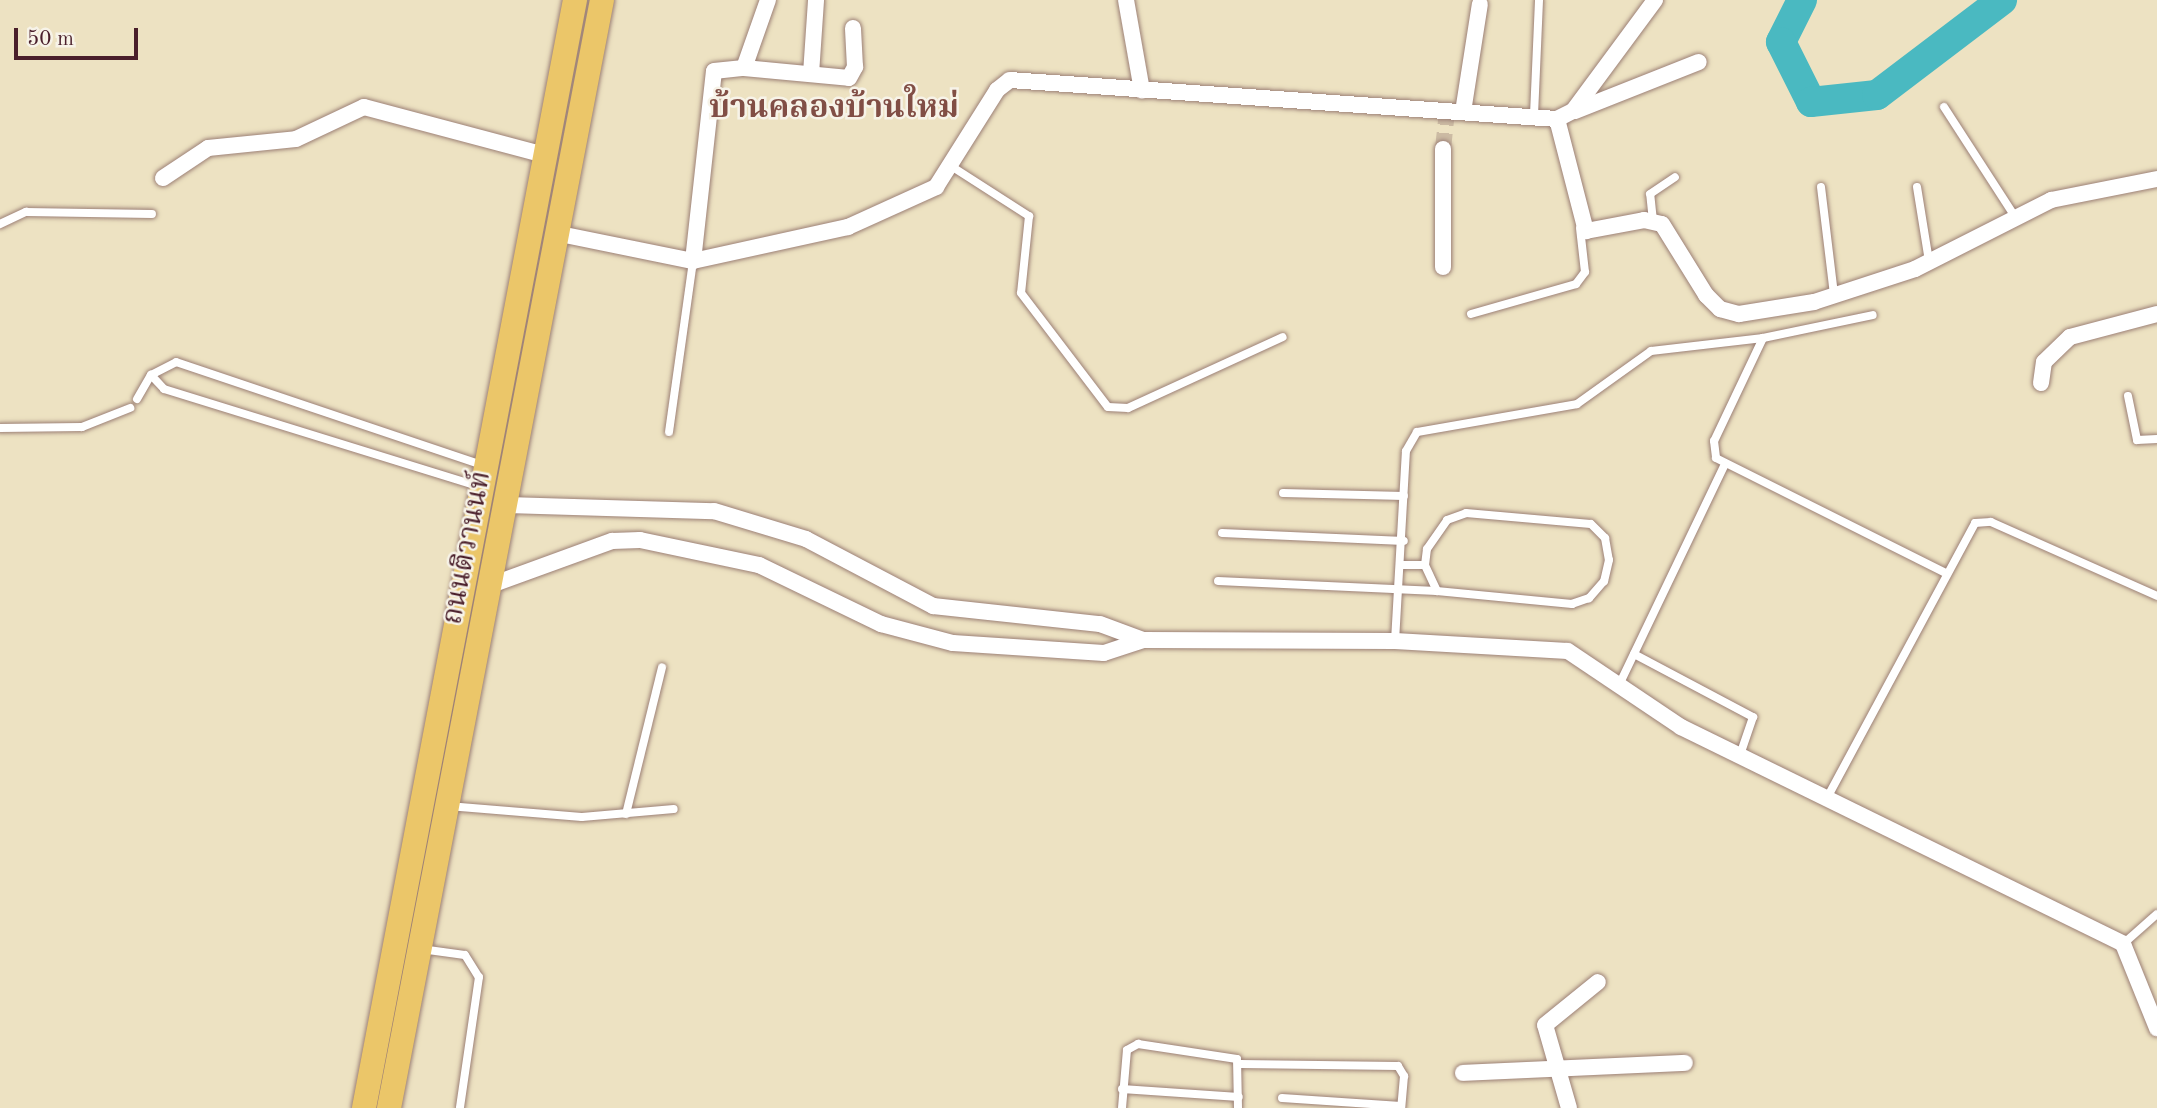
<!DOCTYPE html>
<html>
<head>
<meta charset="utf-8">
<style>
	body { margin:0 }
	#map { position:relative; width:2157px; height:1108px; overflow:hidden; background:#ede2c2; font-family:"Old Standard TT","Noto Serif Thai",serif }
	div>[style] { position:absolute }
	[style*='--x'] { left:calc(var(--x)*1px); top:calc(var(--y)*1px); width:calc(var(--w)*1px); rotate:calc(var(--a)*1deg) }
	.river>* { height:30px; margin:-15px; padding:0 15px; transform-origin:15px; border-radius:15px; background:#4ab9c1 }
	.minor-tunnel>* { height:16px; margin-top:-8px; transform-origin:0; background:repeating-linear-gradient(90deg,#ccbba4 0 16px,transparent 0 24px) }
	.roads { filter:drop-shadow(0 0 2px #9c8076) drop-shadow(0 0 2px #9c8076) }
	.service>* { height:8px; margin:-4px; padding:0 4px; transform-origin:4px; border-radius:4px; background:#fff }
	.minor>* { height:16px; margin:-8px; padding:0 8px; transform-origin:8px; border-radius:8px; background:#fff }
	.primary>* { height:24px; margin:-12px; padding:0 12px; transform-origin:12px; border-radius:12px; background:#ebc669 }
	span { translate:-50% -50%; white-space:nowrap; text-align:center; line-height:1.15; -webkit-text-stroke:5px #f7f3e8; paint-order:stroke }
	.street-label { font-size:28px; color:#4a1f2b }
	.quarter-label { font-size:32px; color:#814e45; font-weight:700 }
	.scale { position:absolute; left:14px; top:28px; width:124px; height:32px; box-sizing:border-box; border:4px solid #4a1f2b; border-top:0; padding-left:9px; font-size:21px; line-height:24px; white-space:nowrap; color:#4a1f2b; -webkit-text-stroke:5px #f7f3e8; paint-order:stroke }
</style>
</head>
<body>
<div id="map">
	<div class="river">
		<i style="--x:1802;--y:0;--w:47;--a:116.6"></i>
		<i style="--x:1781;--y:42;--w:67;--a:63.4"></i>
		<i style="--x:1811;--y:102;--w:66;--a:-6.1"></i>
		<i style="--x:1877;--y:95;--w:157;--a:-37.2"></i>
	</div>
	<div class="minor-tunnel">
		<i style="--x:1443;--y:149;--w:31;--a:-84"></i>
	</div>
	<div class="roads">
		<div class="service">
			<i style="--x:1944;--y:107;--w:129;--a:57.1"></i>
			<i style="--x:1534;--y:115;--w:115;--a:-87.5"></i>
			<i style="--x:951;--y:166;--w:93;--a:32.7"></i>
			<i style="--x:1029;--y:216;--w:77;--a:95.9"></i>
			<i style="--x:1021;--y:293;--w:143;--a:52.7"></i>
			<i style="--x:1108;--y:407;--w:20;--a:3"></i>
			<i style="--x:1128;--y:408;--w:170;--a:-24.6"></i>
			<i style="--x:1821;--y:187;--w:109;--a:83.1"></i>
			<i style="--x:1917;--y:187;--w:75;--a:80.8"></i>
			<i style="--x:1653;--y:221;--w:27;--a:-96"></i>
			<i style="--x:1650;--y:194;--w:30;--a:-34"></i>
			<i style="--x:0;--y:224;--w:29;--a:-25"></i>
			<i style="--x:26;--y:212;--w:126;--a:0.9"></i>
			<i style="--x:1471;--y:314;--w:109;--a:-15.9"></i>
			<i style="--x:1576;--y:284;--w:15;--a:-53"></i>
			<i style="--x:1585;--y:272;--w:44;--a:-96.5"></i>
			<i style="--x:1763;--y:338;--w:114;--a:115.4"></i>
			<i style="--x:1714;--y:441;--w:17;--a:83"></i>
			<i style="--x:1716;--y:458;--w:257;--a:26.6"></i>
			<i style="--x:151;--y:375;--w:19;--a:47"></i>
			<i style="--x:164;--y:389;--w:329;--a:17.2"></i>
			<i style="--x:2128;--y:396;--w:45;--a:78.4"></i>
			<i style="--x:2137;--y:440;--w:20;--a:-3"></i>
			<i style="--x:137;--y:399;--w:28;--a:-60"></i>
			<i style="--x:151;--y:375;--w:28;--a:-27"></i>
			<i style="--x:176;--y:362;--w:323;--a:18.6"></i>
			<i style="--x:0;--y:428;--w:82;--a:-0.7"></i>
			<i style="--x:82;--y:427;--w:52;--a:-21.6"></i>
			<i style="--x:669;--y:432;--w:173;--a:-82"></i>
			<i style="--x:1283;--y:493;--w:121;--a:1.4"></i>
			<i style="--x:1466;--y:513;--w:125;--a:5"></i>
			<i style="--x:1591;--y:524;--w:20;--a:45"></i>
			<i style="--x:1605;--y:538;--w:22;--a:80"></i>
			<i style="--x:1609;--y:560;--w:22;--a:103"></i>
			<i style="--x:1604;--y:581;--w:23;--a:131"></i>
			<i style="--x:1589;--y:598;--w:18;--a:161"></i>
			<i style="--x:1572;--y:604;--w:136;--a:-174.5"></i>
			<i style="--x:1437;--y:591;--w:29;--a:-115"></i>
			<i style="--x:1425;--y:565;--w:16;--a:-83"></i>
			<i style="--x:1427;--y:549;--w:35;--a:-55"></i>
			<i style="--x:1447;--y:520;--w:20;--a:-20"></i>
			<i style="--x:1222;--y:533;--w:182;--a:2.5"></i>
			<i style="--x:1400;--y:565;--w:25;--a:0"></i>
			<i style="--x:1218;--y:581;--w:219;--a:2.6"></i>
			<i style="--x:1395;--y:641;--w:190;--a:-86.7"></i>
			<i style="--x:1406;--y:451;--w:22;--a:-60"></i>
			<i style="--x:1417;--y:432;--w:162;--a:-9.9"></i>
			<i style="--x:1577;--y:404;--w:91;--a:-35.6"></i>
			<i style="--x:1651;--y:351;--w:113;--a:-6.6"></i>
			<i style="--x:1763;--y:338;--w:112;--a:-11.8"></i>
			<i style="--x:1634;--y:654;--w:135;--a:27.9"></i>
			<i style="--x:1753;--y:717;--w:40;--a:108.9"></i>
			<i style="--x:1620;--y:683;--w:241;--a:-64.4"></i>
			<i style="--x:1827;--y:798;--w:312;--a:-61.7"></i>
			<i style="--x:1975;--y:523;--w:16;--a:-4"></i>
			<i style="--x:1991;--y:522;--w:182;--a:24"></i>
			<i style="--x:448;--y:806;--w:134;--a:4.7"></i>
			<i style="--x:582;--y:817;--w:92;--a:-5"></i>
			<i style="--x:626;--y:814;--w:151;--a:-76.2"></i>
			<i style="--x:2123;--y:944;--w:45;--a:-41.4"></i>
			<i style="--x:421;--y:949;--w:44;--a:7.8"></i>
			<i style="--x:465;--y:955;--w:26;--a:58"></i>
			<i style="--x:479;--y:977;--w:132;--a:98.3"></i>
			<i style="--x:1240;--y:1064;--w:158;--a:0.7"></i>
			<i style="--x:1398;--y:1066;--w:12;--a:59"></i>
			<i style="--x:1404;--y:1076;--w:32;--a:95"></i>
			<i style="--x:1122;--y:1089;--w:117;--a:3.9"></i>
			<i style="--x:1282;--y:1098;--w:119;--a:3.8"></i>
			<i style="--x:1122;--y:1108;--w:58;--a:-85.1"></i>
			<i style="--x:1127;--y:1050;--w:13;--a:-29"></i>
			<i style="--x:1138;--y:1044;--w:100;--a:8.6"></i>
			<i style="--x:1237;--y:1059;--w:49;--a:88.8"></i>
		</div>
		<div class="minor">
			<i style="--x:1126;--y:0;--w:92;--a:80"></i>
			<i style="--x:744;--y:68;--w:105;--a:5.4"></i>
			<i style="--x:849;--y:78;--w:13;--a:-61"></i>
			<i style="--x:855;--y:67;--w:39;--a:-93"></i>
			<i style="--x:811;--y:74;--w:74;--a:-86.1"></i>
			<i style="--x:1575;--y:111;--w:133;--a:-21.6"></i>
			<i style="--x:1463;--y:112;--w:109;--a:-81.1"></i>
			<i style="--x:1557;--y:119;--w:18;--a:-27"></i>
			<i style="--x:1573;--y:111;--w:138;--a:-53.5"></i>
			<i style="--x:1443;--y:149;--w:118;--a:90"></i>
			<i style="--x:163;--y:178;--w:54;--a:-33.7"></i>
			<i style="--x:208;--y:148;--w:88;--a:-5.8"></i>
			<i style="--x:296;--y:139;--w:75;--a:-25.2"></i>
			<i style="--x:364;--y:107;--w:186;--a:14.9"></i>
			<i style="--x:560;--y:234;--w:136;--a:11.5"></i>
			<i style="--x:693;--y:261;--w:159;--a:-12.4"></i>
			<i style="--x:848;--y:227;--w:97;--a:-24.4"></i>
			<i style="--x:936;--y:187;--w:115;--a:-57.8"></i>
			<i style="--x:997;--y:90;--w:16;--a:-38"></i>
			<i style="--x:1010;--y:80;--w:548;--a:4.08"></i>
			<i style="--x:1557;--y:119;--w:116;--a:75.5"></i>
			<i style="--x:1586;--y:231;--w:59;--a:-10.7"></i>
			<i style="--x:1644;--y:220;--w:18;--a:13"></i>
			<i style="--x:1662;--y:224;--w:84;--a:58.2"></i>
			<i style="--x:1706;--y:295;--w:20;--a:45"></i>
			<i style="--x:1720;--y:309;--w:20;--a:15"></i>
			<i style="--x:1739;--y:314;--w:76;--a:-9.1"></i>
			<i style="--x:1814;--y:302;--w:106;--a:-18.1"></i>
			<i style="--x:1915;--y:269;--w:153;--a:-26.9"></i>
			<i style="--x:2051;--y:200;--w:108;--a:-11.2"></i>
			<i style="--x:693;--y:261;--w:191;--a:-83.7"></i>
			<i style="--x:714;--y:71;--w:30;--a:-6"></i>
			<i style="--x:744;--y:68;--w:72;--a:-70.6"></i>
			<i style="--x:2041;--y:383;--w:21;--a:-82"></i>
			<i style="--x:2044;--y:362;--w:36;--a:-44"></i>
			<i style="--x:2070;--y:337;--w:90;--a:-14.8"></i>
			<i style="--x:507;--y:505;--w:207;--a:1.7"></i>
			<i style="--x:714;--y:511;--w:96;--a:16.9"></i>
			<i style="--x:806;--y:539;--w:144;--a:27.8"></i>
			<i style="--x:933;--y:606;--w:168;--a:6.2"></i>
			<i style="--x:1100;--y:624;--w:46;--a:20.4"></i>
			<i style="--x:491;--y:585;--w:129;--a:-20"></i>
			<i style="--x:612;--y:541;--w:28;--a:-2"></i>
			<i style="--x:640;--y:540;--w:122;--a:11.9"></i>
			<i style="--x:759;--y:565;--w:136;--a:25.8"></i>
			<i style="--x:881;--y:624;--w:74;--a:14.8"></i>
			<i style="--x:953;--y:643;--w:151;--a:3.8"></i>
			<i style="--x:1104;--y:653;--w:41;--a:-18.4"></i>
			<i style="--x:1143;--y:640;--w:252;--a:0.2"></i>
			<i style="--x:1395;--y:641;--w:173;--a:3.3"></i>
			<i style="--x:1568;--y:651;--w:136;--a:33.9"></i>
			<i style="--x:1681;--y:727;--w:492;--a:26.1"></i>
			<i style="--x:2123;--y:944;--w:91;--a:68"></i>
			<i style="--x:1463;--y:1073;--w:222;--a:-2.6"></i>
			<i style="--x:1569;--y:1108;--w:86;--a:-106.1"></i>
			<i style="--x:1545;--y:1025;--w:68;--a:-39.1"></i>
		</div>
		<div class="primary">
			<i style="--x:364;--y:1108;--w:1128;--a:-79.22"></i>
			<i style="--x:389;--y:1108;--w:1128;--a:-79.12"></i>
		</div>
	</div>
	<div class="street-label">
		<span style="left:468px;top:548px;rotate:-79deg">ถนนติวานนท์</span>
	</div>
	<div class="quarter-label">
		<span style="left:834px;top:109px">บ้านคลองบ้านใหม่</span>
	</div>
	<div class="scale">50 m</div>
</div>
</body>
</html>
